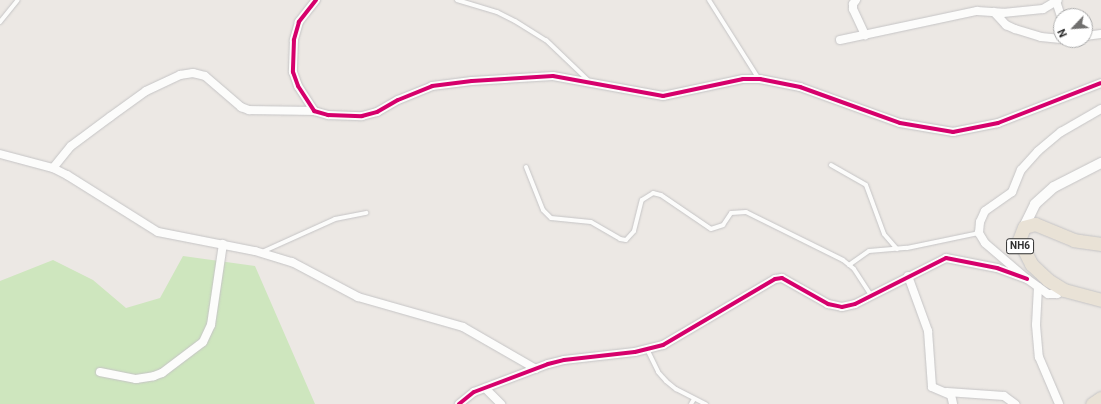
<!DOCTYPE html>
<html>
<head>
<meta charset="utf-8">
<style>
	body { margin:0 }
	#map { position:relative; width:1101px; height:404px; overflow:hidden; background:#ece8e4; font-family:Roboto,sans-serif }
	div>[style] { position:absolute }
	[style*='--x'] { left:calc(var(--x)*1px); top:calc(var(--y)*1px); width:calc(var(--w)*1px); rotate:calc(var(--a)*1deg) }
	.green>* { inset:0; background:#cee6be }
	.roads { filter:drop-shadow(0 0 1px #c5c4c5) drop-shadow(0 0 1px #c5c4c5) }
	.service>* { height:4px; margin:-2px; padding:0 2px; transform-origin:2px; border-radius:2px; background:#fcfcfb }
	.minor>* { height:8px; margin:-4px; padding:0 4px; transform-origin:4px; border-radius:4px; background:#fcfcfb }
	.tertiary>* { height:10px; margin:-5px; padding:0 5px; transform-origin:5px; border-radius:5px; background:#fcfcfb }
	.trunk>* { height:13px; margin:-6.5px; padding:0 6.5px; transform-origin:6.5px; border-radius:6.5px; background:#e9e2d6 }
	.cycleway>* { height:4px; margin:-2px; padding:0 2px; transform-origin:2px; border-radius:2px; background:#d6006c }
	span { translate:-50% -50%; white-space:nowrap; text-align:center; line-height:1.15; -webkit-text-stroke:3px #fff; paint-order:stroke }
	.shield-label span { padding:1px 3px; background:#fff; border:1px solid; border-radius:3px; -webkit-text-stroke-width:0 }
	.shield-label { font-size:10px; color:#2e2e2e; font-weight:700 }
	.north { position:absolute; left:1053px; top:8px; width:40px; height:40px; box-sizing:border-box; background:#fff; border:1px solid #ababab; border-radius:50%; rotate:245deg; font-size:11px; font-weight:700; line-height:16px; text-align:center; color:#2e2e2e }
	.north::after { content:''; display:block; margin:auto; width:14px; height:18px; background:#706f6e; clip-path:polygon(50% 0,100% 100%,50% 72%,0 100%) }
</style>
</head>
<body>
<div id="map">
	<div class="green">
		<i style="clip-path:polygon(183px 256px,255px 266px,315px 404px,0 404px,0 281px,53px 260px,93px 280px,126px 308px,160px 298px)"></i>
	</div>
	<div class="roads">
		<div class="service">
			<i style="--x:457;--y:0;--w:42;--a:16.7"></i>
			<i style="--x:497;--y:12;--w:20;--a:27"></i>
			<i style="--x:515;--y:21;--w:36;--a:32"></i>
			<i style="--x:546;--y:40;--w:61;--a:43.7"></i>
			<i style="--x:709;--y:0;--w:93;--a:57.7"></i>
			<i style="--x:0;--y:22;--w:28;--a:-51"></i>
			<i style="--x:831;--y:165;--w:40;--a:29.7"></i>
			<i style="--x:866;--y:185;--w:52;--a:69.8"></i>
			<i style="--x:884;--y:234;--w:20;--a:49"></i>
			<i style="--x:526;--y:167;--w:46;--a:68.4"></i>
			<i style="--x:543;--y:210;--w:11;--a:45"></i>
			<i style="--x:551;--y:218;--w:40;--a:5.7"></i>
			<i style="--x:591;--y:222;--w:34;--a:30"></i>
			<i style="--x:620;--y:239;--w:6;--a:9"></i>
			<i style="--x:626;--y:240;--w:12;--a:-48"></i>
			<i style="--x:634;--y:231;--w:32;--a:-76"></i>
			<i style="--x:642;--y:200;--w:13;--a:-32"></i>
			<i style="--x:653;--y:193;--w:8;--a:14"></i>
			<i style="--x:661;--y:195;--w:60;--a:34.2"></i>
			<i style="--x:711;--y:229;--w:13;--a:-18"></i>
			<i style="--x:723;--y:225;--w:14;--a:-56"></i>
			<i style="--x:731;--y:213;--w:15;--a:-4"></i>
			<i style="--x:746;--y:212;--w:108;--a:26.3"></i>
			<i style="--x:843;--y:260;--w:14;--a:39"></i>
			<i style="--x:854;--y:269;--w:31;--a:57"></i>
			<i style="--x:262;--y:252;--w:80;--a:-24.3"></i>
			<i style="--x:335;--y:219;--w:32;--a:-11"></i>
			<i style="--x:849;--y:265;--w:24;--a:-35"></i>
			<i style="--x:869;--y:251;--w:38;--a:-5"></i>
			<i style="--x:907;--y:248;--w:74;--a:-11.8"></i>
			<i style="--x:647;--y:349;--w:25;--a:64"></i>
			<i style="--x:658;--y:372;--w:12;--a:48"></i>
			<i style="--x:666;--y:381;--w:13;--a:39"></i>
			<i style="--x:676;--y:389;--w:34;--a:27"></i>
			<i style="--x:691;--y:404;--w:6;--a:-59"></i>
		</div>
		<div class="minor">
			<i style="--x:316;--y:0;--w:28;--a:128"></i>
			<i style="--x:299;--y:22;--w:19;--a:106"></i>
			<i style="--x:294;--y:40;--w:32;--a:92"></i>
			<i style="--x:293;--y:72;--w:15;--a:70"></i>
			<i style="--x:298;--y:86;--w:30;--a:57"></i>
			<i style="--x:314;--y:111;--w:15;--a:16"></i>
			<i style="--x:328;--y:115;--w:34;--a:2"></i>
			<i style="--x:362;--y:116;--w:16;--a:-15"></i>
			<i style="--x:377;--y:112;--w:24;--a:-30"></i>
			<i style="--x:398;--y:100;--w:37;--a:-22"></i>
			<i style="--x:432;--y:86;--w:40;--a:-7.1"></i>
			<i style="--x:472;--y:81;--w:81;--a:-3.5"></i>
			<i style="--x:553;--y:76;--w:112;--a:10.3"></i>
			<i style="--x:663;--y:96;--w:82;--a:-12"></i>
			<i style="--x:743;--y:79;--w:17;--a:0"></i>
			<i style="--x:760;--y:79;--w:41;--a:11.3"></i>
			<i style="--x:800;--y:87;--w:106;--a:19.8"></i>
			<i style="--x:900;--y:123;--w:54;--a:9.6"></i>
			<i style="--x:953;--y:132;--w:46;--a:-11.3"></i>
			<i style="--x:998;--y:123;--w:110;--a:-21.2"></i>
			<i style="--x:856;--y:0;--w:5;--a:127"></i>
			<i style="--x:853;--y:4;--w:5;--a:90"></i>
			<i style="--x:853;--y:9;--w:29;--a:65"></i>
			<i style="--x:1056;--y:1;--w:16;--a:72"></i>
			<i style="--x:994;--y:12;--w:18;--a:47"></i>
			<i style="--x:1006;--y:25;--w:10;--a:24"></i>
			<i style="--x:1015;--y:29;--w:27;--a:17"></i>
			<i style="--x:1041;--y:37;--w:20;--a:6"></i>
			<i style="--x:1085;--y:36;--w:16;--a:-7"></i>
			<i style="--x:840;--y:40;--w:140;--a:-12"></i>
			<i style="--x:977;--y:11;--w:26;--a:4"></i>
			<i style="--x:1003;--y:13;--w:40;--a:-5.7"></i>
			<i style="--x:1043;--y:9;--w:17;--a:-31"></i>
			<i style="--x:0;--y:154;--w:55;--a:14.8"></i>
			<i style="--x:53;--y:168;--w:16;--a:27"></i>
			<i style="--x:67;--y:175;--w:107;--a:32.1"></i>
			<i style="--x:158;--y:232;--w:99;--a:11.1"></i>
			<i style="--x:255;--y:251;--w:39;--a:17"></i>
			<i style="--x:292;--y:262;--w:75;--a:27.9"></i>
			<i style="--x:358;--y:297;--w:109;--a:15.9"></i>
			<i style="--x:463;--y:327;--w:84;--a:29.9"></i>
			<i style="--x:53;--y:168;--w:28;--a:-51"></i>
			<i style="--x:71;--y:146;--w:49;--a:-36.6"></i>
			<i style="--x:110;--y:117;--w:44;--a:-35.8"></i>
			<i style="--x:146;--y:91;--w:38;--a:-25"></i>
			<i style="--x:180;--y:75;--w:13;--a:-9"></i>
			<i style="--x:193;--y:73;--w:12;--a:14"></i>
			<i style="--x:205;--y:76;--w:48;--a:40.7"></i>
			<i style="--x:241;--y:107;--w:9;--a:21"></i>
			<i style="--x:249;--y:110;--w:65;--a:0.9"></i>
			<i style="--x:908;--y:276;--w:59;--a:70"></i>
			<i style="--x:928;--y:331;--w:56;--a:85.9"></i>
			<i style="--x:932;--y:387;--w:21;--a:23"></i>
			<i style="--x:951;--y:395;--w:9;--a:77"></i>
			<i style="--x:1038;--y:287;--w:38;--a:93"></i>
			<i style="--x:1036;--y:325;--w:32;--a:85"></i>
			<i style="--x:1039;--y:357;--w:51;--a:66.9"></i>
			<i style="--x:1064;--y:290;--w:8;--a:150"></i>
			<i style="--x:1057;--y:294;--w:9;--a:180"></i>
			<i style="--x:1048;--y:294;--w:26;--a:-144"></i>
			<i style="--x:1027;--y:279;--w:55;--a:-139.4"></i>
			<i style="--x:985;--y:243;--w:12;--a:-121"></i>
			<i style="--x:979;--y:233;--w:11;--a:-85"></i>
			<i style="--x:980;--y:222;--w:12;--a:-66"></i>
			<i style="--x:985;--y:211;--w:33;--a:-35"></i>
			<i style="--x:1012;--y:192;--w:24;--a:-68"></i>
			<i style="--x:1021;--y:170;--w:25;--a:-48"></i>
			<i style="--x:1038;--y:151;--w:30;--a:-40"></i>
			<i style="--x:1061;--y:132;--w:46;--a:-29.9"></i>
			<i style="--x:100;--y:372;--w:37;--a:11"></i>
			<i style="--x:136;--y:379;--w:18;--a:-9"></i>
			<i style="--x:154;--y:376;--w:9;--a:-21"></i>
			<i style="--x:162;--y:373;--w:51;--a:-37.1"></i>
			<i style="--x:203;--y:342;--w:19;--a:-65"></i>
			<i style="--x:211;--y:325;--w:82;--a:-81.6"></i>
			<i style="--x:485;--y:388;--w:23;--a:45"></i>
			<i style="--x:947;--y:392;--w:57;--a:4"></i>
			<i style="--x:1004;--y:396;--w:14;--a:36"></i>
			<i style="--x:459;--y:404;--w:19;--a:-39"></i>
			<i style="--x:474;--y:392;--w:79;--a:-20.7"></i>
			<i style="--x:548;--y:364;--w:16;--a:-14"></i>
			<i style="--x:564;--y:360;--w:71;--a:-6.4"></i>
			<i style="--x:635;--y:352;--w:29;--a:-14"></i>
			<i style="--x:663;--y:345;--w:130;--a:-30.5"></i>
			<i style="--x:775;--y:279;--w:7;--a:-8"></i>
			<i style="--x:782;--y:278;--w:53;--a:29.5"></i>
			<i style="--x:828;--y:304;--w:14;--a:12"></i>
			<i style="--x:842;--y:307;--w:13;--a:-13"></i>
			<i style="--x:855;--y:304;--w:102;--a:-26.8"></i>
			<i style="--x:946;--y:258;--w:52;--a:11.1"></i>
			<i style="--x:997;--y:268;--w:32;--a:20"></i>
		</div>
		<div class="tertiary">
			<i style="--x:1024;--y:227;--w:25;--a:-64"></i>
			<i style="--x:1035;--y:204;--w:25;--a:-42"></i>
			<i style="--x:1054;--y:187;--w:53;--a:-27.1"></i>
		</div>
		<div class="trunk">
			<i style="--x:1101;--y:244;--w:27;--a:-172"></i>
			<i style="--x:1074;--y:240;--w:42;--a:-157.7"></i>
			<i style="--x:1035;--y:224;--w:11;--a:165"></i>
			<i style="--x:1024;--y:227;--w:14;--a:111"></i>
			<i style="--x:1019;--y:240;--w:27;--a:63"></i>
			<i style="--x:1031;--y:264;--w:23;--a:43"></i>
			<i style="--x:1048;--y:280;--w:19;--a:32"></i>
			<i style="--x:1064;--y:290;--w:38;--a:15"></i>
			<i style="--x:1092;--y:404;--w:11;--a:-34"></i>
		</div>
	</div>
	<div class="cycleway">
		<i style="--x:316;--y:0;--w:28;--a:128"></i>
		<i style="--x:299;--y:22;--w:19;--a:106"></i>
		<i style="--x:294;--y:40;--w:32;--a:92"></i>
		<i style="--x:293;--y:72;--w:15;--a:70"></i>
		<i style="--x:298;--y:86;--w:30;--a:57"></i>
		<i style="--x:314;--y:111;--w:15;--a:16"></i>
		<i style="--x:328;--y:115;--w:34;--a:2"></i>
		<i style="--x:362;--y:116;--w:16;--a:-15"></i>
		<i style="--x:377;--y:112;--w:24;--a:-30"></i>
		<i style="--x:398;--y:100;--w:37;--a:-22"></i>
		<i style="--x:432;--y:86;--w:40;--a:-7.1"></i>
		<i style="--x:472;--y:81;--w:81;--a:-3.5"></i>
		<i style="--x:553;--y:76;--w:112;--a:10.3"></i>
		<i style="--x:663;--y:96;--w:82;--a:-12"></i>
		<i style="--x:743;--y:79;--w:17;--a:0"></i>
		<i style="--x:760;--y:79;--w:41;--a:11.3"></i>
		<i style="--x:800;--y:87;--w:106;--a:19.8"></i>
		<i style="--x:900;--y:123;--w:54;--a:9.6"></i>
		<i style="--x:953;--y:132;--w:46;--a:-11.3"></i>
		<i style="--x:998;--y:123;--w:110;--a:-21.2"></i>
		<i style="--x:459;--y:404;--w:19;--a:-39"></i>
		<i style="--x:474;--y:392;--w:79;--a:-20.7"></i>
		<i style="--x:548;--y:364;--w:16;--a:-14"></i>
		<i style="--x:564;--y:360;--w:71;--a:-6.4"></i>
		<i style="--x:635;--y:352;--w:29;--a:-14"></i>
		<i style="--x:663;--y:345;--w:130;--a:-30.5"></i>
		<i style="--x:775;--y:279;--w:7;--a:-8"></i>
		<i style="--x:782;--y:278;--w:53;--a:29.5"></i>
		<i style="--x:828;--y:304;--w:14;--a:12"></i>
		<i style="--x:842;--y:307;--w:13;--a:-13"></i>
		<i style="--x:855;--y:304;--w:102;--a:-26.8"></i>
		<i style="--x:946;--y:258;--w:52;--a:11.1"></i>
		<i style="--x:997;--y:268;--w:32;--a:20"></i>
	</div>
	<div class="shield-label">
		<span style="left:1020px;top:246px">NH6</span>
	</div>
	<div class="north">N</div>
</div>
</body>
</html>
